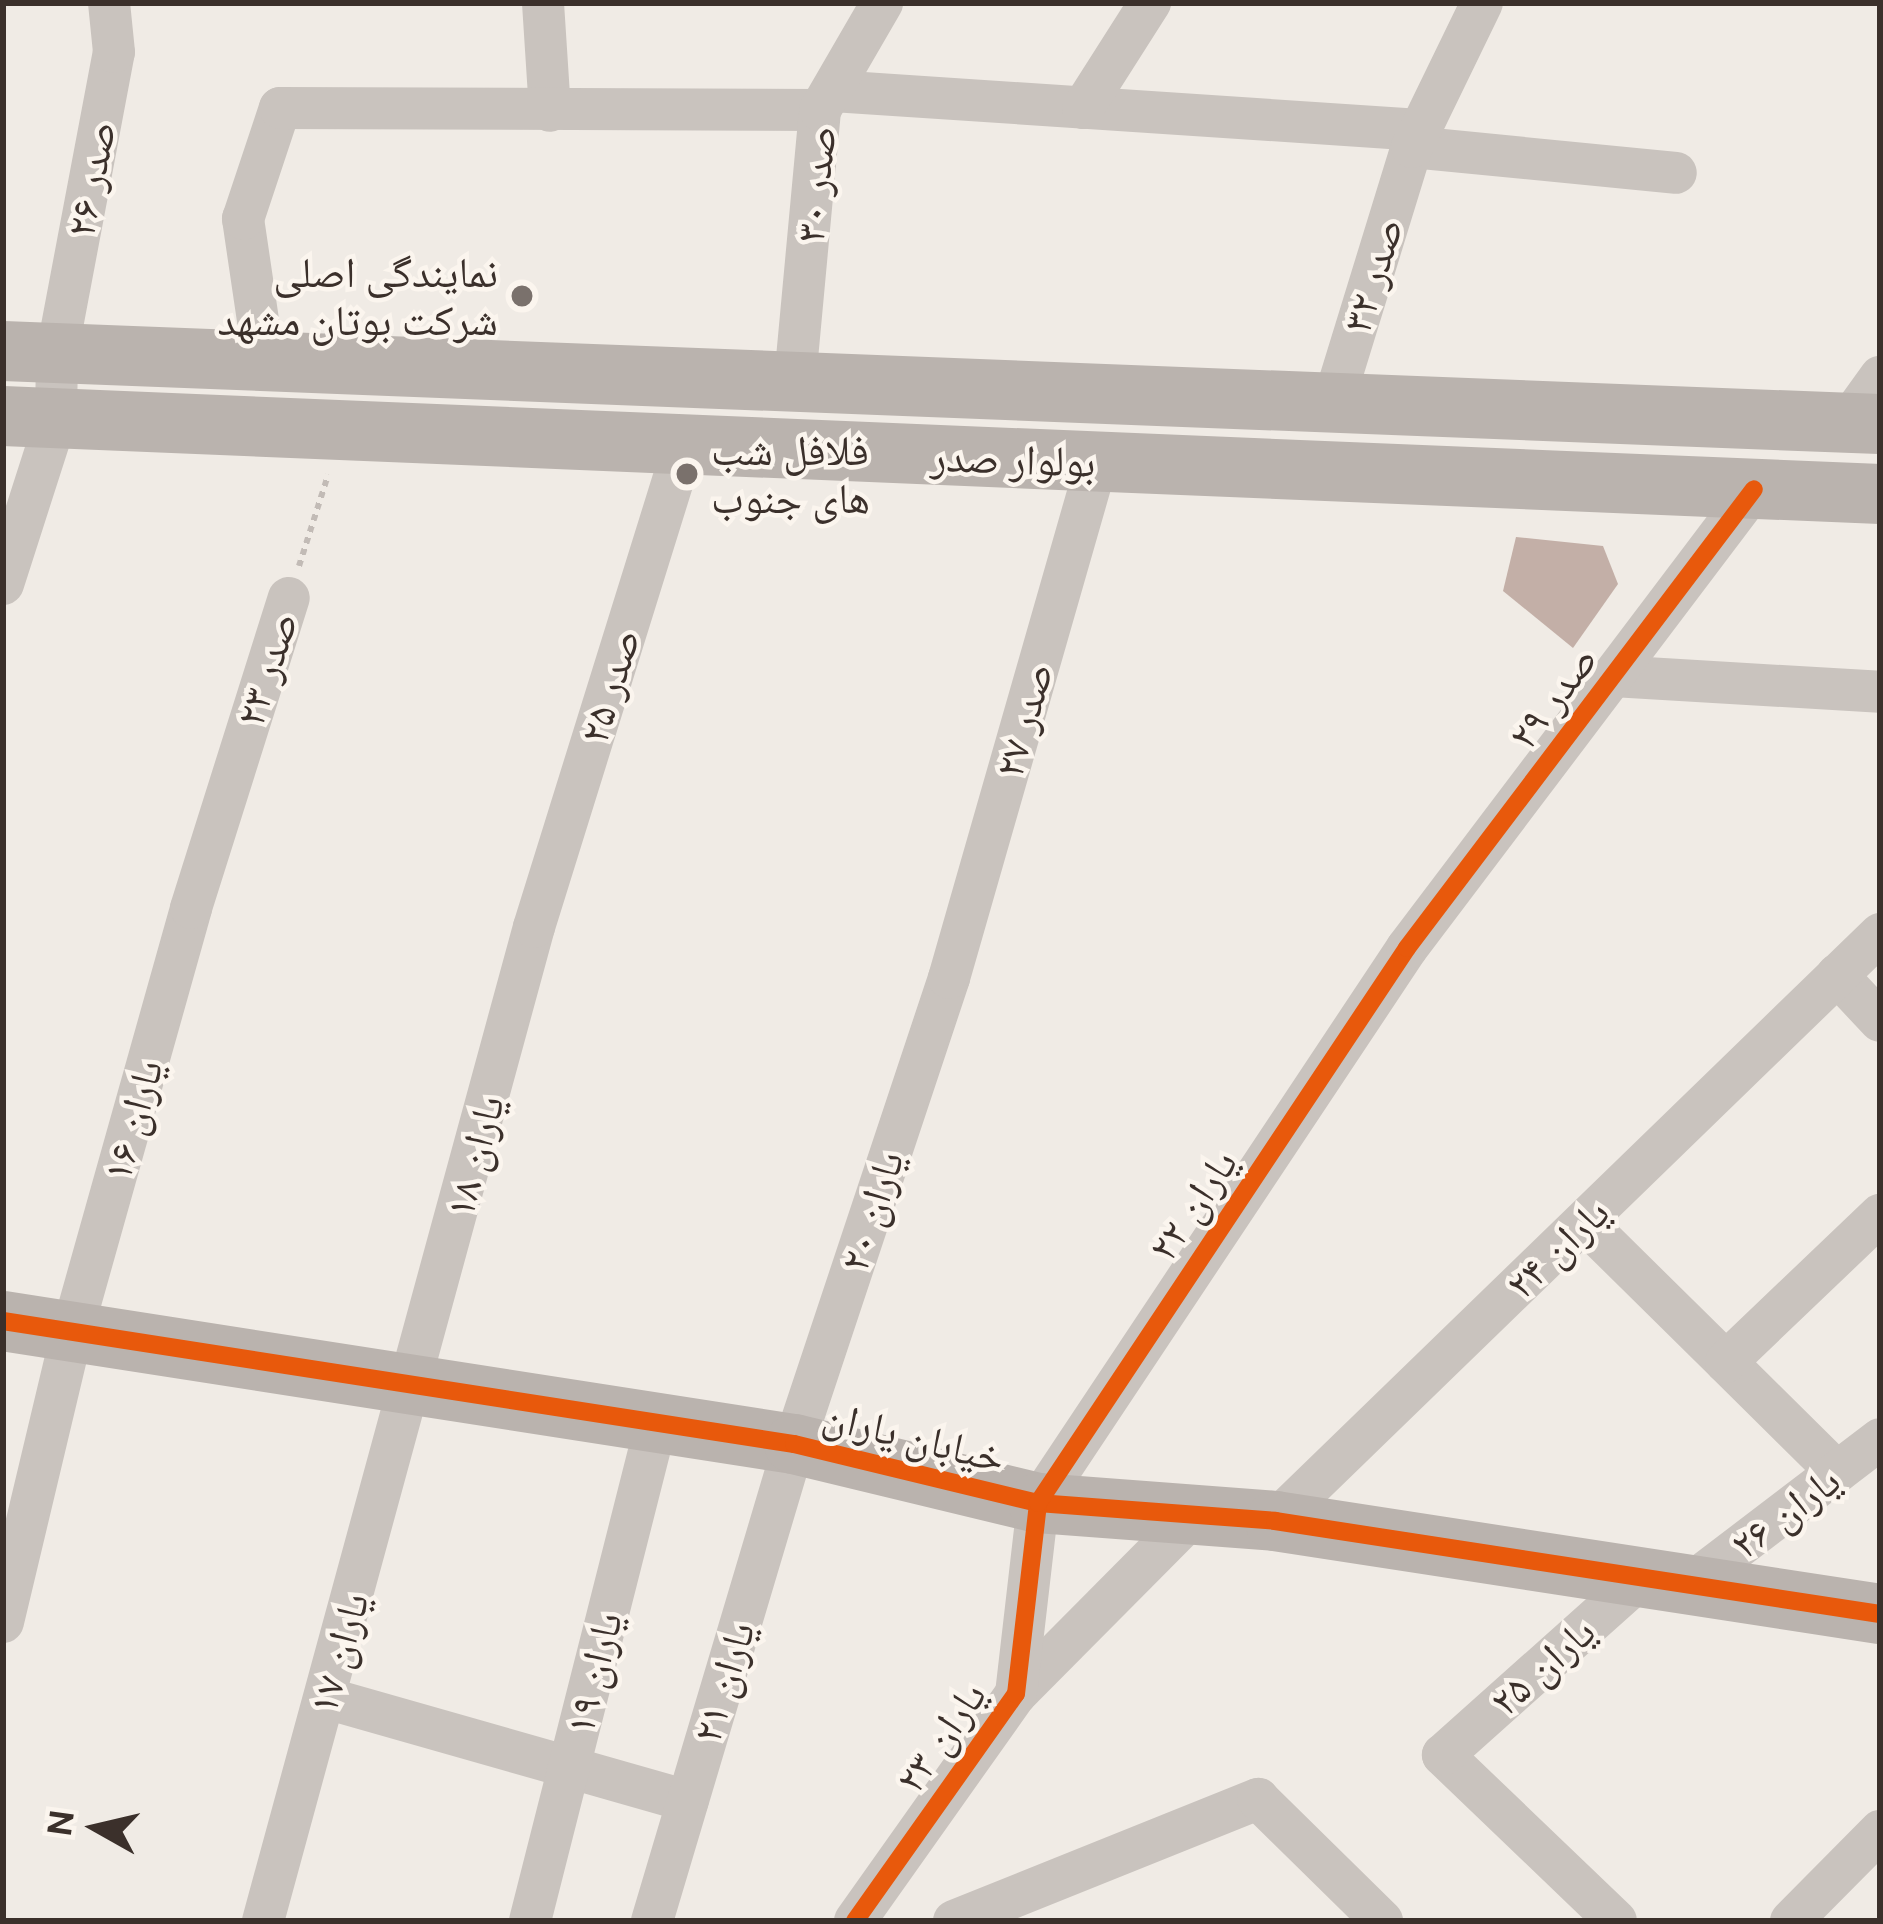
<!DOCTYPE html>
<html>
<head>
<meta charset="utf-8">
<style>
	body { margin:0 }
	#map { position:relative; width:1883px; height:1924px; overflow:hidden; background:#f0ebe5; font-family:"Public Sans","Noto Naskh Arabic",sans-serif }
	div>[style] { position:absolute }
	[style*='--x'] { left:calc(var(--x)*1px); top:calc(var(--y)*1px); width:calc(var(--w)*1px); rotate:calc(var(--a)*1deg) }
	.building>* { inset:0; background:#c3afa7 }
	.path>* { height:6px; margin-top:-3px; transform-origin:0; background:repeating-linear-gradient(90deg,#c2bbb6 0 6px,transparent 0 12px) }
	.street>* { height:42px; margin:-21px; padding:0 21px; transform-origin:21px; border-radius:21px; background:#c9c3be }
	.secondary>* { height:60px; margin:-30px; padding:0 30px; transform-origin:30px; border-radius:30px; background:#bab3ae }
	.cycleway>* { height:18px; margin:-9px; padding:0 9px; transform-origin:9px; border-radius:9px; background:#e8590c }
	.dots>* { width:33px; height:33px; translate:-50% -50%; box-sizing:border-box; border:6px solid #fbf5ee; border-radius:50% }
	span { translate:-50% -50%; white-space:nowrap; text-align:center; line-height:1.15; -webkit-text-stroke:9px #fbf5ee; paint-order:stroke }
	.street-label { font-size:42px; color:#3b302b }
	.poi-label { font-size:42px; color:#3b302b }
	.right { translate:-100% -50%; text-align:right }
	.left { translate:0 -50%; text-align:left }
	.frame { position:absolute; inset:0; border:6px solid #3b302b; pointer-events:none }
	.north { position:absolute; left:36px; top:1768px; width:120px; height:120px; -webkit-text-stroke:9px #fbf5ee; paint-order:stroke; rotate:278deg; font-size:33px; font-weight:700; line-height:48px; text-align:center; color:#3b302b }
	.north::after { content:''; display:block; margin:auto; width:42px; height:54px; background:#3b302b; clip-path:polygon(50% 0,100% 100%,50% 72%,0 100%) }
</style>
</head>
<body>
<div id="map">
	<div class="building">
		<i style="clip-path:polygon(1516px 537px,1603px 546px,1618px 584px,1573px 648px,1503px 591px)"></i>
	</div>
	<div class="path">
		<i style="--x:299;--y:566;--w:96;--a:-72.3"></i>
	</div>
	<div class="street">
		<i style="--x:543;--y:3;--w:108;--a:86.3"></i>
		<i style="--x:833;--y:91;--w:588;--a:3.8"></i>
		<i style="--x:1083;--y:108;--w:125;--a:-57.5"></i>
		<i style="--x:1412;--y:147;--w:265;--a:5.6"></i>
		<i style="--x:264;--y:361;--w:144;--a:-98.4"></i>
		<i style="--x:243;--y:219;--w:117;--a:-71.6"></i>
		<i style="--x:280;--y:108;--w:540;--a:0.21"></i>
		<i style="--x:795;--y:380;--w:271;--a:-84.7"></i>
		<i style="--x:820;--y:110;--w:124;--a:-59.9"></i>
		<i style="--x:1333;--y:403;--w:268;--a:-72.9"></i>
		<i style="--x:1412;--y:147;--w:160;--a:-64.1"></i>
		<i style="--x:1847;--y:423;--w:57;--a:-54.3"></i>
		<i style="--x:3;--y:584;--w:173;--a:-72.2"></i>
		<i style="--x:56;--y:419;--w:66;--a:-89.1"></i>
		<i style="--x:57;--y:353;--w:306;--a:-79.3"></i>
		<i style="--x:114;--y:52;--w:49;--a:-95.8"></i>
		<i style="--x:1613;--y:676;--w:267;--a:3.4"></i>
		<i style="--x:1837;--y:975;--w:63;--a:46.9"></i>
		<i style="--x:1584;--y:1222;--w:199;--a:44.6"></i>
		<i style="--x:1837;--y:1472;--w:156;--a:-135.3"></i>
		<i style="--x:1726;--y:1362;--w:213;--a:-43.7"></i>
		<i style="--x:1275;--y:1521;--w:843;--a:-44.13"></i>
		<i style="--x:1690;--y:1584;--w:239;--a:-37.3"></i>
		<i style="--x:3;--y:1622;--w:298;--a:-76.6"></i>
		<i style="--x:72;--y:1332;--w:440;--a:-74.3"></i>
		<i style="--x:191;--y:908;--w:325;--a:-72.5"></i>
		<i style="--x:1016;--y:1694;--w:254;--a:-45.2"></i>
		<i style="--x:326;--y:1698;--w:376;--a:15.9"></i>
		<i style="--x:263;--y:1921;--w:1030;--a:-74.75"></i>
		<i style="--x:534;--y:927;--w:505;--a:-72.71"></i>
		<i style="--x:530;--y:1921;--w:513;--a:-75.77"></i>
		<i style="--x:652;--y:1921;--w:498;--a:-73.4"></i>
		<i style="--x:794;--y:1444;--w:491;--a:-71.6"></i>
		<i style="--x:949;--y:978;--w:537;--a:-74"></i>
		<i style="--x:855;--y:1921;--w:278;--a:-54.7"></i>
		<i style="--x:1016;--y:1694;--w:192;--a:-83.4"></i>
		<i style="--x:1038;--y:1503;--w:666;--a:-56.38"></i>
		<i style="--x:1407;--y:948;--w:575;--a:-52.91"></i>
		<i style="--x:954;--y:1921;--w:328;--a:-21.9"></i>
		<i style="--x:1258;--y:1799;--w:174;--a:44.5"></i>
		<i style="--x:1616;--y:1921;--w:240;--a:-136.2"></i>
		<i style="--x:1443;--y:1755;--w:267;--a:-41.8"></i>
		<i style="--x:1791;--y:1921;--w:127;--a:-45.3"></i>
	</div>
	<div class="secondary">
		<i style="--x:3;--y:351;--w:1878;--a:2.23"></i>
		<i style="--x:3;--y:416;--w:1879;--a:2.38"></i>
		<i style="--x:3;--y:1321;--w:801;--a:8.84"></i>
		<i style="--x:794;--y:1444;--w:251;--a:13.6"></i>
		<i style="--x:1038;--y:1503;--w:238;--a:4.3"></i>
		<i style="--x:1275;--y:1521;--w:612;--a:8.74"></i>
	</div>
	<div class="cycleway">
		<i style="--x:3;--y:1321;--w:801;--a:8.84"></i>
		<i style="--x:794;--y:1444;--w:251;--a:13.6"></i>
		<i style="--x:1038;--y:1503;--w:238;--a:4.3"></i>
		<i style="--x:1275;--y:1521;--w:612;--a:8.74"></i>
		<i style="--x:855;--y:1921;--w:278;--a:-54.7"></i>
		<i style="--x:1016;--y:1694;--w:192;--a:-83.4"></i>
		<i style="--x:1038;--y:1503;--w:666;--a:-56.38"></i>
		<i style="--x:1407;--y:948;--w:575;--a:-52.91"></i>
	</div>
	<div class="dots">
		<i style="left:522px;top:296px;background:#7a716c"></i>
		<i style="left:687px;top:474px;background:#7a716c"></i>
	</div>
	<div class="street-label">
		<span style="left:90px;top:179px;rotate:-79deg">صدر ۲۶</span>
		<span style="left:815px;top:184px;rotate:-84deg">صدر ۳۰</span>
		<span style="left:1372px;top:275px;rotate:-73deg">صدر ۳۲</span>
		<span style="left:1013px;top:459px;rotate:2deg">بولوار صدر</span>
		<span style="left:266px;top:669px;rotate:-72deg">صدر ۲۳</span>
		<span style="left:609px;top:686px;rotate:-73deg">صدر ۲۵</span>
		<span style="left:1552px;top:697px;rotate:-53deg">صدر ۲۹</span>
		<span style="left:1023px;top:720px;rotate:-74deg">صدر ۲۷</span>
		<span style="left:132px;top:1120px;rotate:-74deg">یاران ۱۶</span>
		<span style="left:474px;top:1156px;rotate:-75deg">یاران ۱۸</span>
		<span style="left:1192px;top:1205px;rotate:-56deg">یاران ۲۲</span>
		<span style="left:871px;top:1211px;rotate:-72deg">یاران ۲۰</span>
		<span style="left:1557px;top:1248px;rotate:-44deg">یاران ۲۴</span>
		<span style="left:914px;top:1436px;rotate:14deg">خیابان یاران</span>
		<span style="left:1785px;top:1512px;rotate:-37deg">یاران ۲۶</span>
		<span style="left:338px;top:1653px;rotate:-74deg">یاران ۱۷</span>
		<span style="left:1542px;top:1666px;rotate:-42deg">یاران ۲۵</span>
		<span style="left:593px;top:1673px;rotate:-76deg">یاران ۱۹</span>
		<span style="left:723px;top:1682px;rotate:-73deg">یاران ۲۱</span>
		<span style="left:940px;top:1737px;rotate:-55deg">یاران ۲۳</span>
	</div>
	<div class="poi-label">
		<span class="right" style="left:498px;top:296px">نمایندگی اصلی<br>شرکت بوتان مشهد</span>
		<span class="left" style="left:711px;top:474px">فلافل شب<br>های جنوب</span>
	</div>
	<div class="frame"></div>
	<div class="north">N</div>
</div>
</body>
</html>
